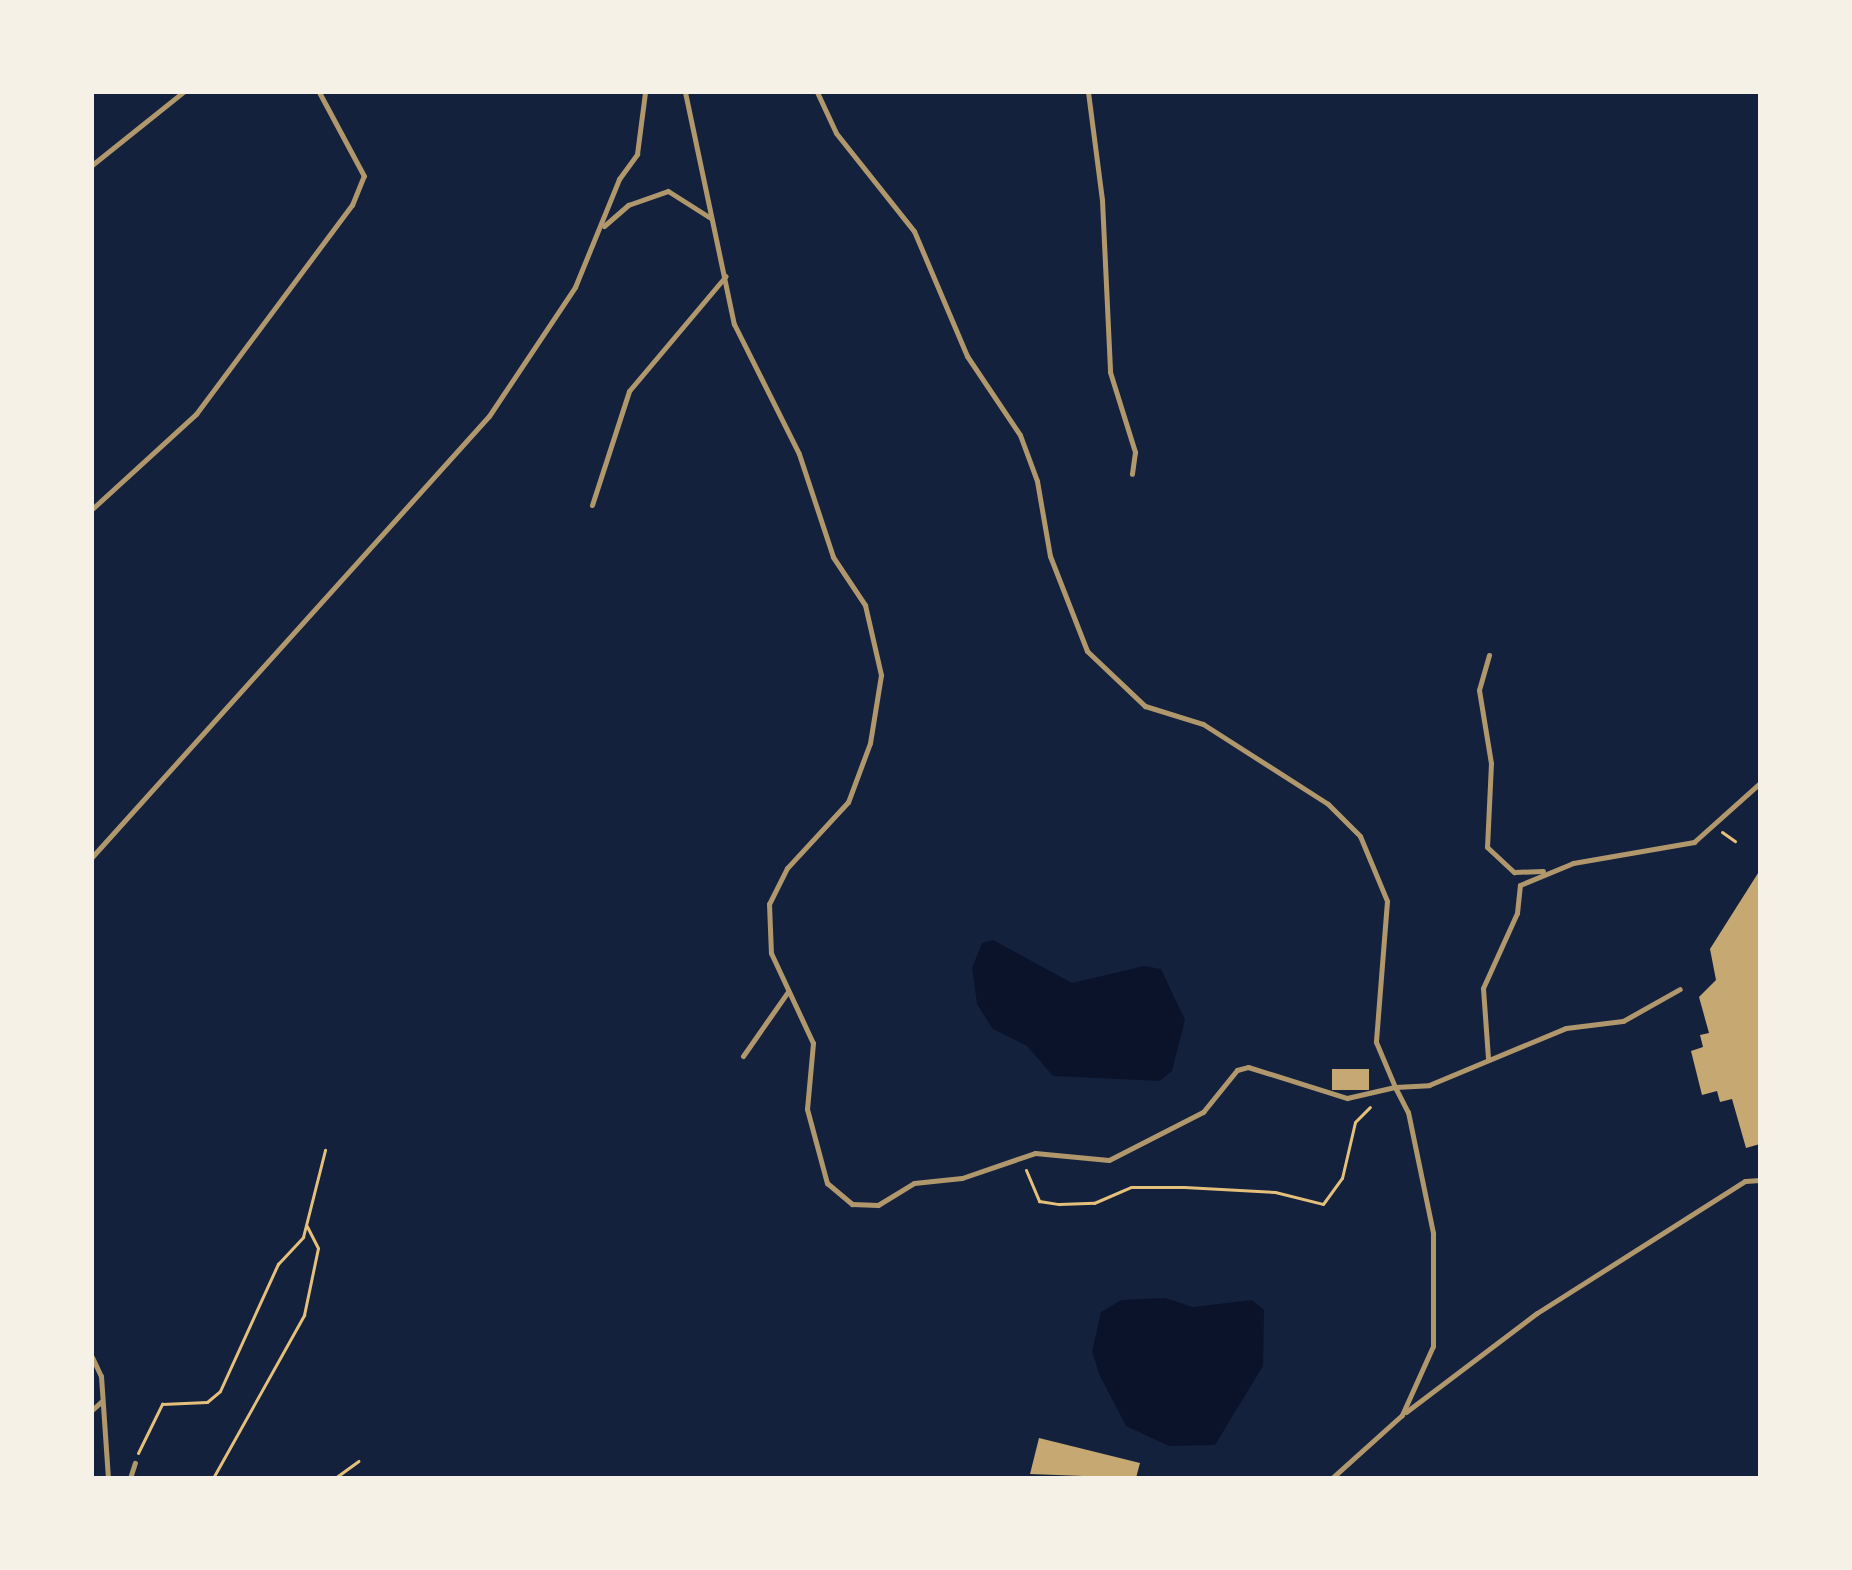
<!DOCTYPE html>
<html>
<head>
<meta charset="utf-8">
<style>
	body { margin:0 }
	#map { position:relative; width:1852px; height:1570px; overflow:hidden; background:#14213d; font-family:"Work Sans",sans-serif }
	div>[style] { position:absolute }
	[style*='--x'] { left:calc(var(--x)*1px); top:calc(var(--y)*1px); width:calc(var(--w)*1px); rotate:calc(var(--a)*1deg) }
	.water>* { inset:0; background:#0b132b }
	.building>* { inset:0; background:#c6a872; transform-origin:0 0 }
	.path>* { height:3px; margin:-1.5px; padding:0 1.5px; transform-origin:1.5px; border-radius:1.5px; background:#e5c07b }
	.service>* { height:5px; margin:-2.5px; padding:0 2.5px; transform-origin:2.5px; border-radius:2.5px; background:#b1986c }
	span { translate:-50% -50%; white-space:nowrap; text-align:center; line-height:1.15; -webkit-text-stroke:7px #f6f1e7; paint-order:stroke }
	.frame { position:absolute; inset:0; border:94px solid #f6f1e7; pointer-events:none }
</style>
</head>
<body>
<div id="map">
	<div class="water">
		<i style="clip-path:polygon(993px 940px,1072px 983px,1144px 966px,1161px 969px,1185px 1020px,1172px 1071px,1160px 1081px,1053px 1076px,1027px 1046px,993px 1029px,977px 1004px,972px 968px,982px 943px)"></i>
		<i style="clip-path:polygon(1165px 1298px,1193px 1307px,1252px 1300px,1264px 1310px,1263px 1366px,1215px 1445px,1169px 1446px,1126px 1426px,1099px 1374px,1092px 1351px,1101px 1312px,1121px 1300px)"></i>
	</div>
	<div class="building">
		<i style="clip-path:polygon(1760px 870px,1760px 1144px,1746px 1148px,1732px 1099px,1720px 1102px,1717px 1091px,1702px 1095px,1691px 1051px,1703px 1047px,1700px 1035px,1709px 1033px,1699px 997px,1716px 980px,1710px 949px)"></i>
		<i style="left:1332px;top:1069px;width:37px;height:21px"></i>
		<i style="clip-path:polygon(1039px 1438px,1140px 1463px,1136px 1478px,1030px 1474px)"></i>
	</div>
	<div class="path">
		<i style="--x:1722;--y:832;--w:16;--a:35"></i>
		<i style="--x:1026;--y:1170;--w:34;--a:67"></i>
		<i style="--x:1039;--y:1201;--w:20;--a:9"></i>
		<i style="--x:1059;--y:1204;--w:35;--a:-2"></i>
		<i style="--x:1094;--y:1203;--w:40;--a:-23.4"></i>
		<i style="--x:1131;--y:1187;--w:53;--a:0"></i>
		<i style="--x:1184;--y:1187;--w:91;--a:3.1"></i>
		<i style="--x:1275;--y:1192;--w:49;--a:14"></i>
		<i style="--x:1323;--y:1204;--w:32;--a:-54"></i>
		<i style="--x:1342;--y:1178;--w:57;--a:-76.9"></i>
		<i style="--x:1355;--y:1122;--w:21;--a:-45"></i>
		<i style="--x:138;--y:1453;--w:55;--a:-63.9"></i>
		<i style="--x:162;--y:1404;--w:45;--a:-2.5"></i>
		<i style="--x:207;--y:1402;--w:17;--a:-40"></i>
		<i style="--x:220;--y:1391;--w:140;--a:-65.5"></i>
		<i style="--x:278;--y:1264;--w:37;--a:-47"></i>
		<i style="--x:303;--y:1237;--w:90;--a:-75.8"></i>
		<i style="--x:213;--y:1478;--w:187;--a:-60.8"></i>
		<i style="--x:304;--y:1315;--w:68;--a:-78.2"></i>
		<i style="--x:318;--y:1248;--w:25;--a:-117"></i>
		<i style="--x:335;--y:1478;--w:29;--a:-36"></i>
	</div>
	<div class="service">
		<i style="--x:685;--y:92;--w:237;--a:78.1"></i>
		<i style="--x:734;--y:324;--w:145;--a:63.4"></i>
		<i style="--x:799;--y:454;--w:108;--a:71.7"></i>
		<i style="--x:833;--y:557;--w:58;--a:56.3"></i>
		<i style="--x:865;--y:605;--w:72;--a:77.1"></i>
		<i style="--x:881;--y:675;--w:69;--a:99.2"></i>
		<i style="--x:870;--y:743;--w:63;--a:110.4"></i>
		<i style="--x:848;--y:802;--w:90;--a:132.7"></i>
		<i style="--x:787;--y:868;--w:40;--a:116.6"></i>
		<i style="--x:769;--y:904;--w:49;--a:87.7"></i>
		<i style="--x:771;--y:953;--w:99;--a:65"></i>
		<i style="--x:813;--y:1043;--w:66;--a:95.2"></i>
		<i style="--x:807;--y:1109;--w:77;--a:74.9"></i>
		<i style="--x:827;--y:1183;--w:33;--a:40"></i>
		<i style="--x:852;--y:1204;--w:26;--a:2"></i>
		<i style="--x:878;--y:1205;--w:42;--a:-31.4"></i>
		<i style="--x:914;--y:1183;--w:48;--a:-5.9"></i>
		<i style="--x:962;--y:1178;--w:77;--a:-18.9"></i>
		<i style="--x:1035;--y:1153;--w:74;--a:5.4"></i>
		<i style="--x:1109;--y:1160;--w:106;--a:-27.1"></i>
		<i style="--x:1203;--y:1112;--w:54;--a:-51"></i>
		<i style="--x:1237;--y:1070;--w:11;--a:-15"></i>
		<i style="--x:1248;--y:1067;--w:104;--a:17.4"></i>
		<i style="--x:1347;--y:1098;--w:49;--a:-12.9"></i>
		<i style="--x:1395;--y:1087;--w:28;--a:63"></i>
		<i style="--x:1408;--y:1112;--w:124;--a:78.3"></i>
		<i style="--x:1433;--y:1233;--w:113;--a:90"></i>
		<i style="--x:1433;--y:1346;--w:76;--a:114.2"></i>
		<i style="--x:1402;--y:1415;--w:94;--a:138"></i>
		<i style="--x:817;--y:92;--w:45;--a:65.1"></i>
		<i style="--x:836;--y:133;--w:125;--a:51.5"></i>
		<i style="--x:914;--y:231;--w:136;--a:67"></i>
		<i style="--x:967;--y:356;--w:95;--a:56.1"></i>
		<i style="--x:1020;--y:435;--w:49;--a:69.7"></i>
		<i style="--x:1037;--y:481;--w:76;--a:80.2"></i>
		<i style="--x:1050;--y:556;--w:102;--a:68.7"></i>
		<i style="--x:1087;--y:651;--w:80;--a:43.5"></i>
		<i style="--x:1145;--y:706;--w:61;--a:17.2"></i>
		<i style="--x:1203;--y:724;--w:148;--a:32.6"></i>
		<i style="--x:1328;--y:804;--w:45;--a:45"></i>
		<i style="--x:1360;--y:836;--w:70;--a:67.4"></i>
		<i style="--x:1387;--y:901;--w:141;--a:94.5"></i>
		<i style="--x:1376;--y:1042;--w:49;--a:67.1"></i>
		<i style="--x:1395;--y:1087;--w:34;--a:-3"></i>
		<i style="--x:1429;--y:1085;--w:148;--a:-22.6"></i>
		<i style="--x:1566;--y:1028;--w:57;--a:-7"></i>
		<i style="--x:1623;--y:1021;--w:65;--a:-29.3"></i>
		<i style="--x:1088;--y:92;--w:109;--a:82.6"></i>
		<i style="--x:1102;--y:200;--w:172;--a:87.3"></i>
		<i style="--x:1110;--y:372;--w:84;--a:72.6"></i>
		<i style="--x:1135;--y:452;--w:22;--a:98"></i>
		<i style="--x:92;--y:165;--w:117;--a:-38.7"></i>
		<i style="--x:604;--y:226;--w:32;--a:-41"></i>
		<i style="--x:628;--y:205;--w:42;--a:-19.3"></i>
		<i style="--x:668;--y:191;--w:49;--a:32.4"></i>
		<i style="--x:592;--y:505;--w:120;--a:-72"></i>
		<i style="--x:629;--y:391;--w:150;--a:-49.9"></i>
		<i style="--x:92;--y:509;--w:141;--a:-42.4"></i>
		<i style="--x:196;--y:414;--w:261;--a:-53.3"></i>
		<i style="--x:352;--y:205;--w:31;--a:-68"></i>
		<i style="--x:364;--y:176;--w:95;--a:-118.2"></i>
		<i style="--x:1489;--y:655;--w:36;--a:106"></i>
		<i style="--x:1479;--y:690;--w:74;--a:80.7"></i>
		<i style="--x:1491;--y:763;--w:84;--a:92.7"></i>
		<i style="--x:1487;--y:847;--w:37;--a:43"></i>
		<i style="--x:1514;--y:872;--w:29;--a:-2"></i>
		<i style="--x:92;--y:857;--w:593;--a:-48.01"></i>
		<i style="--x:489;--y:416;--w:155;--a:-56.3"></i>
		<i style="--x:575;--y:287;--w:117;--a:-67.8"></i>
		<i style="--x:619;--y:179;--w:31;--a:-54"></i>
		<i style="--x:637;--y:154;--w:63;--a:-82.6"></i>
		<i style="--x:743;--y:1056;--w:77;--a:-55.1"></i>
		<i style="--x:1488;--y:1058;--w:70;--a:-94.1"></i>
		<i style="--x:1483;--y:988;--w:82;--a:-65.6"></i>
		<i style="--x:1517;--y:913;--w:28;--a:-84"></i>
		<i style="--x:1520;--y:885;--w:57;--a:-22.5"></i>
		<i style="--x:1573;--y:863;--w:123;--a:-9.8"></i>
		<i style="--x:1694;--y:842;--w:89;--a:-41.8"></i>
		<i style="--x:92;--y:1357;--w:21;--a:65"></i>
		<i style="--x:101;--y:1376;--w:102;--a:86.1"></i>
		<i style="--x:92;--y:1410;--w:12;--a:-42"></i>
		<i style="--x:1406;--y:1412;--w:164;--a:-37.1"></i>
		<i style="--x:1537;--y:1313;--w:246;--a:-32.4"></i>
		<i style="--x:1745;--y:1181;--w:15;--a:-4"></i>
		<i style="--x:130;--y:1478;--w:16;--a:-72"></i>
	</div>
	<div class="frame"></div>
</div>
</body>
</html>
